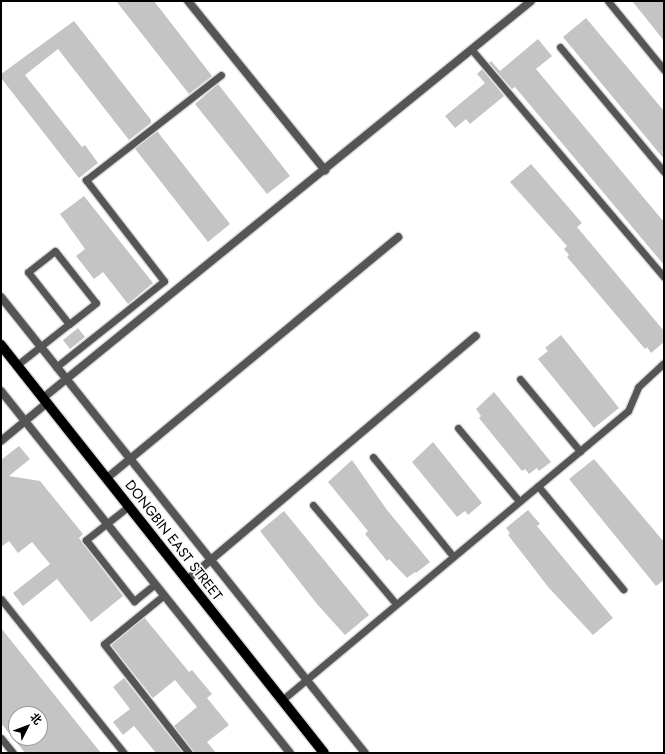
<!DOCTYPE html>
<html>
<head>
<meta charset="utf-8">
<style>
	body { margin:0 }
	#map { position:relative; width:665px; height:754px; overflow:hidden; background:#fff; font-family:Jost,"Noto Sans SC",sans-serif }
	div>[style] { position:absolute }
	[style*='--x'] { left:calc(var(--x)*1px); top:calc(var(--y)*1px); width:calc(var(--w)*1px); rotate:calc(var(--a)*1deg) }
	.building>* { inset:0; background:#c4c4c4 }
	.roads { filter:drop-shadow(1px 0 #dbdbdb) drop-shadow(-1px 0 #dbdbdb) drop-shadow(0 1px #dbdbdb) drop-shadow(0 -1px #dbdbdb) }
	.service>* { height:7px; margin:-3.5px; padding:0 3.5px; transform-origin:3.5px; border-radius:3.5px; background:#555 }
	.minor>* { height:8px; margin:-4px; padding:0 4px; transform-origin:4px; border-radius:4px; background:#555 }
	.primary>* { height:10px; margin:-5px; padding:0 5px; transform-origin:5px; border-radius:5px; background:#000 }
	span { translate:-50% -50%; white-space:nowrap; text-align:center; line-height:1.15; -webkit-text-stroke:3.5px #fff; paint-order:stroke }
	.street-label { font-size:14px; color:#000 }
	.frame { position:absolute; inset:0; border:2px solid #000; pointer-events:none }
	.north { position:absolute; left:8px; top:706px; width:40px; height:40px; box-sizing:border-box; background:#fff; border:1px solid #999; border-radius:50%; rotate:48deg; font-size:11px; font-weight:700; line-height:16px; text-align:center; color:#000 }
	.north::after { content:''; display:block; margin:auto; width:14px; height:18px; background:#000; clip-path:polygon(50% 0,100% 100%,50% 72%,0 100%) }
</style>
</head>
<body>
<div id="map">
	<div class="building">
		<div style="clip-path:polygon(116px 1px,154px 1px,212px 76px,189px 94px)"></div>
		<div style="clip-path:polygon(632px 1px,664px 1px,664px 41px,645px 17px)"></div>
		<div style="clip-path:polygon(586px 18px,664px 111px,664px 159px,563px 37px)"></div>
		<div style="clip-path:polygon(74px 21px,151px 120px,151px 123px,129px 140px,58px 49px,25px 75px,82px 147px,85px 145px,98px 163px,79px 178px,1px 78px,1px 74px)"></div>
		<div style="clip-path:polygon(538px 39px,552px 56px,536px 69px,664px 222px,664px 265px,515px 87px,512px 89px,489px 63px,491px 61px,500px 71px)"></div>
		<div style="clip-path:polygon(482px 69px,504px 96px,470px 124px,466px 119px,455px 128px,445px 116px,485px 83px,477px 74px)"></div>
		<div style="clip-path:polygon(218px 84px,290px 176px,267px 194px,195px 104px)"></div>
		<div style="clip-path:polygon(157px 131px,230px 224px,208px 242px,136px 150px,135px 148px)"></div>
		<div style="clip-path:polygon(531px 164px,582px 223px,577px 227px,664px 331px,664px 342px,651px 353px,647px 347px,645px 349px,567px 257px,569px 255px,564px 249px,567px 246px,510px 182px)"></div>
		<div style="clip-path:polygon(84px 196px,153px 283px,128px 304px,103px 272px,94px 279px,76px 256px,85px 249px,60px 214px)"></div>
		<div style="clip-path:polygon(78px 328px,85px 337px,70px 349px,63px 340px)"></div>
		<div style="clip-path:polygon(561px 335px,619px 408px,594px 428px,538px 359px,548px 351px,545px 348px)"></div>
		<div style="clip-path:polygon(494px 392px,551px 462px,539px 471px,537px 468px,529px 474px,525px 469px,522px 471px,479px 418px,481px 416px,476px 409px)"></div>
		<div style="clip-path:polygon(433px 442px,482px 503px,468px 515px,465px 511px,457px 517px,412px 462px)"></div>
		<div style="clip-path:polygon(19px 446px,30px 459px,9px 476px,40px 481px,83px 534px,79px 538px,123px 596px,91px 622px,57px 579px,23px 606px,13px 593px,50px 564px,32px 542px,18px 553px,9px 541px,1px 547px,1px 460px)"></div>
		<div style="clip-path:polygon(594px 459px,664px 542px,664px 580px,656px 586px,569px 479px)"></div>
		<div style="clip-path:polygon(352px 460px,387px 510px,430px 562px,416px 573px,415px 572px,407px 578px,389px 559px,387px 561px,365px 534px,368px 531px,328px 482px)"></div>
		<div style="clip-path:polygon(528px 510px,540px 524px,537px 526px,613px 618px,593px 635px,549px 588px,508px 535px,510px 533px,506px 528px)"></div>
		<div style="clip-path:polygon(284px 511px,369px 615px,345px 635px,317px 604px,260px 531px)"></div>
		<div style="clip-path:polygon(144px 617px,189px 672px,192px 670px,212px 694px,207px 698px,229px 725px,207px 742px,216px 753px,194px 753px,174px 726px,197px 707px,175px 680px,153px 698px,111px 645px)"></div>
		<div style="clip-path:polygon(evenodd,1px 628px,101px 753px,25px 753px,1px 723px,1px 628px,16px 714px,40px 714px,40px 738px,16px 738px,16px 714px)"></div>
		<div style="clip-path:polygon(124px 678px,145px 705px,183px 753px,156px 753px,134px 726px,123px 735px,113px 722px,130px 709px,113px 687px)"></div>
	</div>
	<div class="roads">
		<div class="service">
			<div style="--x:608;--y:1;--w:89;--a:50.9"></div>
			<div style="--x:560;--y:47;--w:163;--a:50.2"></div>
			<div style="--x:472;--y:50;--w:297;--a:49.8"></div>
			<div style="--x:55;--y:251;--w:66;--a:51.7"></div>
			<div style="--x:96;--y:303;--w:34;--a:142"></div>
			<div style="--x:69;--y:324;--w:66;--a:-128.3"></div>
			<div style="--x:28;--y:272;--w:34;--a:-38"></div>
			<div style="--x:17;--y:365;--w:66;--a:-38.3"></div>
			<div style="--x:56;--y:367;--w:138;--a:-38.5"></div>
			<div style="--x:164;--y:281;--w:128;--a:-127.7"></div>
			<div style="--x:86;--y:180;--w:171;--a:-37.9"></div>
			<div style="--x:520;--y:379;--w:94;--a:50.2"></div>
			<div style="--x:458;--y:428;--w:95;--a:50.1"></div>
			<div style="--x:373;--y:457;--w:127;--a:51.1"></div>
			<div style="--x:538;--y:486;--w:134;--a:50.5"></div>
			<div style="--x:313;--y:505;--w:129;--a:50"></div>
			<div style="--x:129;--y:506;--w:55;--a:141.7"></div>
			<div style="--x:86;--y:540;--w:78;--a:51.8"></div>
			<div style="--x:134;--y:601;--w:27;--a:-39"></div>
			<div style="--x:164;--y:595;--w:77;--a:140.8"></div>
			<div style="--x:104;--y:644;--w:138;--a:52.1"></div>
			<div style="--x:1;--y:599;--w:197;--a:51.4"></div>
			<div style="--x:282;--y:700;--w:451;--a:-39.9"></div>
			<div style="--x:628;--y:411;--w:26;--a:-67"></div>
			<div style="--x:638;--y:387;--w:35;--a:-43"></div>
			<div style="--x:1;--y:738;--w:19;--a:51"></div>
		</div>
		<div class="minor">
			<div style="--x:188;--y:1;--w:218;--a:51"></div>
			<div style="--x:1;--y:297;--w:583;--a:51.4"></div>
			<div style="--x:1;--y:391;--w:463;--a:51.4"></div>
			<div style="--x:43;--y:398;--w:629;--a:-39.13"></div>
			<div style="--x:1;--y:441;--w:60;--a:-39.6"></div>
			<div style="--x:107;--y:478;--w:378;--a:-39.6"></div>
			<div style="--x:187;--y:580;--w:378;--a:-40.2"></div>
		</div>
		<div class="primary">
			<div style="--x:1;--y:345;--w:520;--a:51.63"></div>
		</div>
	</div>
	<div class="street-label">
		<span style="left:174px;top:540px;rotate:52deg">DONGBIN EAST STREET</span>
	</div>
	<div class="frame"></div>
	<div class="north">北</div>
</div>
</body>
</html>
